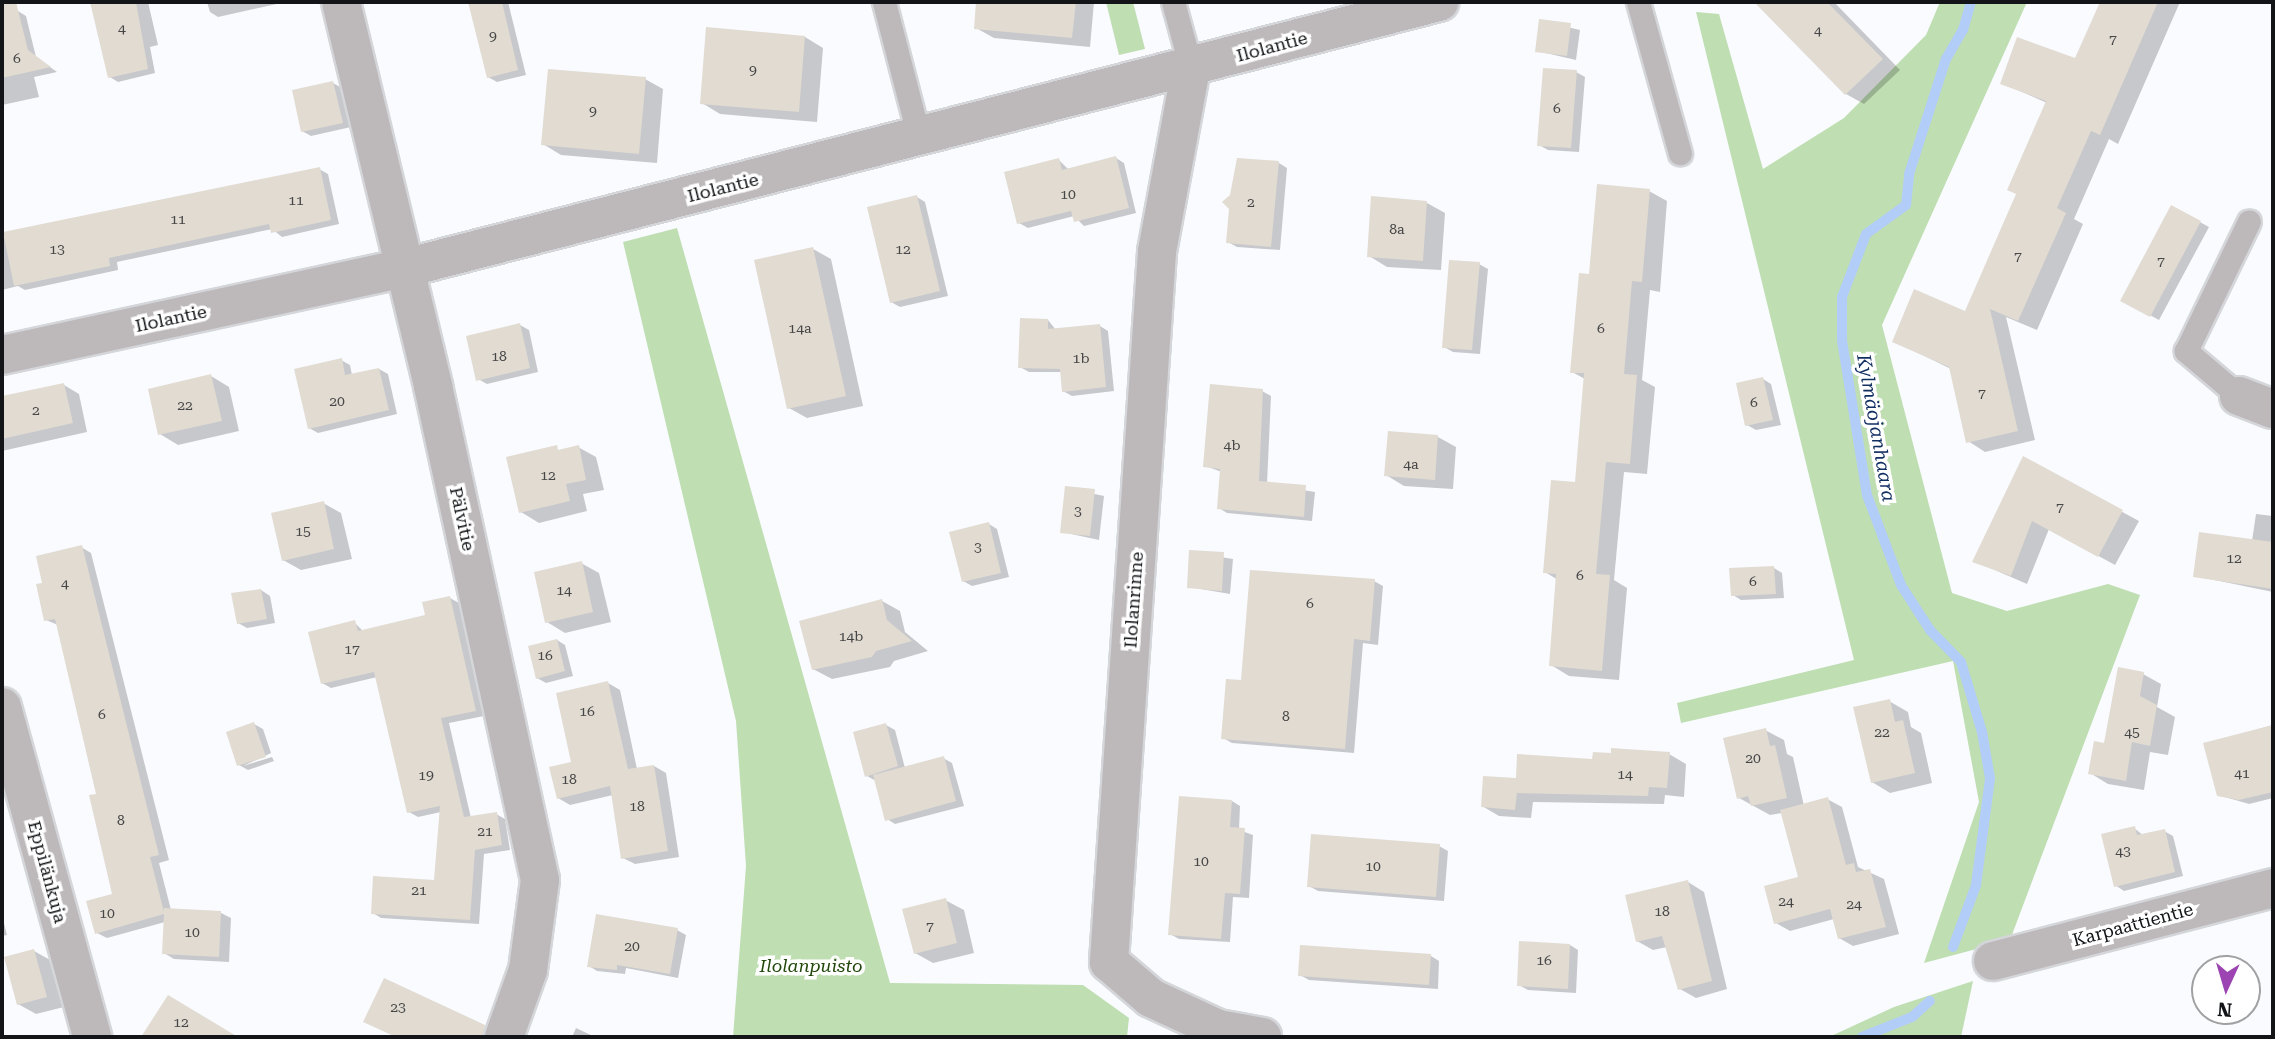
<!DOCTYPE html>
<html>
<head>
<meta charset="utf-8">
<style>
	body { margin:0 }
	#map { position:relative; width:2275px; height:1039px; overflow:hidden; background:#f9fbff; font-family:"Roboto Serif",serif }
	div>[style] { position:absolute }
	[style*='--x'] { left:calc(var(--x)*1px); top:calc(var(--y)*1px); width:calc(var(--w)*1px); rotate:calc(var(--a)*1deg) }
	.green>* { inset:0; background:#bfdeb2 }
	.shadow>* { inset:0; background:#0003 }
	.stream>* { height:10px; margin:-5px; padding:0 5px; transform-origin:5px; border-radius:5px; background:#b3cdf9 }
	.building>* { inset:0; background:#e1dbd2 }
	.roads { filter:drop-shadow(2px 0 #d4d6da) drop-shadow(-2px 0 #d4d6da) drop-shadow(0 2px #d4d6da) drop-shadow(0 -2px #d4d6da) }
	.lane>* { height:23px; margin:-11.5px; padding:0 11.5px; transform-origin:11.5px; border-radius:11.5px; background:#bdb8b9 }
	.street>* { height:38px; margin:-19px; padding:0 19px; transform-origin:19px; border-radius:19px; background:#bdb8b9 }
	span { translate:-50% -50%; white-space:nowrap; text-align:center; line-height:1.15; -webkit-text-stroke:7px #fff; paint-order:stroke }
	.number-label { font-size:14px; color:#464646 }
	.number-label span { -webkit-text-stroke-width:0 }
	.street-label { font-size:18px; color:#121417 }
	.park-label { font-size:18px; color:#22480b; font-style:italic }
	.water-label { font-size:19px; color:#122f62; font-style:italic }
	.frame { position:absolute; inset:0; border:4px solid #121417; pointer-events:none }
	.north { position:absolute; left:2191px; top:955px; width:70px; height:70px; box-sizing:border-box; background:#fff; border:2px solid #a0a1a2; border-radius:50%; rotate:184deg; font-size:19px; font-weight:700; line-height:28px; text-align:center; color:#121417 }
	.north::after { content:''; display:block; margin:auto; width:24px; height:32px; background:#9c45b2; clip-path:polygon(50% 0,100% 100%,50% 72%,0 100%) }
</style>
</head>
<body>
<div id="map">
	<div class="green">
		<div style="clip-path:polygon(1106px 2px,1133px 2px,1145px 49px,1119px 55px)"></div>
		<div style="clip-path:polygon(1940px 2px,2027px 2px,1882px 325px,1952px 593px,2007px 611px,2108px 584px,2140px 595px,2010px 940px,1924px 963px,1979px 802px,1953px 661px,1681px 723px,1677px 703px,1854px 660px,1696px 12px,1719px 14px,1763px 169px,1844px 118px,1926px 35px)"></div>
		<div style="clip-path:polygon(677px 228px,890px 983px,1083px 985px,1129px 1018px,1127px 1037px,733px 1037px,746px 866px,736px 721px,623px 242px)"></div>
		<div style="clip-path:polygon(1973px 981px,1961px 1037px,1829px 1037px,1894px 1007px)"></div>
	</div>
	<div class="shadow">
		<div style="clip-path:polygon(92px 2px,148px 2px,158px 45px,150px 47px,155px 73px,118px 82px,110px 77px)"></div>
		<div style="clip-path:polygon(207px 2px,286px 2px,218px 17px,210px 12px)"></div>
		<div style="clip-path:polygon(470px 2px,508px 2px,526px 75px,497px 82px,488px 77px)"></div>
		<div style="clip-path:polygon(978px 2px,1094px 2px,1090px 47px,994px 38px,976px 28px)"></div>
		<div style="clip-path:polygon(1756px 2px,1834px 2px,1900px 70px,1864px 104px,1846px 94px)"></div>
		<div style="clip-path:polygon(2102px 2px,2180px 2px,2118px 144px,2109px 139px,2074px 219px,2083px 224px,2037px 330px,2006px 317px,2035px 440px,1985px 452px,1968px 441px,1951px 369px,1894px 341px,1966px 313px,2018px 194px,2047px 103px,2002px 83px,2076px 61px)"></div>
		<div style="clip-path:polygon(18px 11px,26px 16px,36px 57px,57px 72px,34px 77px,39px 97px,2px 105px,2px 15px)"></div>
		<div style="clip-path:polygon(1541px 21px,1580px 30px,1576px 60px,1537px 51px)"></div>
		<div style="clip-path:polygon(805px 37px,823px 48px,817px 122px,720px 114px,702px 103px)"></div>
		<div style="clip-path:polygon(1576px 72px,1585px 77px,1579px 152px,1548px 150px,1539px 145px)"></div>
		<div style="clip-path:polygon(645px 79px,663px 89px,657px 163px,561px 155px,543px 144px)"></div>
		<div style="clip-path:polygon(333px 83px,342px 88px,351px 127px,311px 136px,302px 131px)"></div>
		<div style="clip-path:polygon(1116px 158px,1124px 163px,1136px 213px,1084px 226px,1074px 216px,1028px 228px,1019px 223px,1059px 160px,1069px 170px)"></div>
		<div style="clip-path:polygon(1279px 163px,1287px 168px,1280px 250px,1237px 247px,1228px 242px)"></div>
		<div style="clip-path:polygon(319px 169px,328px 174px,339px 224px,282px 237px,272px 229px,117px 262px,118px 270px,25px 290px,18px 286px,2px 290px,2px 239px)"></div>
		<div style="clip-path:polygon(1649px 191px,1667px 201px,1660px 292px,1650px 290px,1642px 380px,1655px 387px,1647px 474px,1624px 472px,1614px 580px,1627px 588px,1619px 680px,1569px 676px,1551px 665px,1558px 580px,1545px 572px,1576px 484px,1585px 379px,1572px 372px,1590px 276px)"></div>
		<div style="clip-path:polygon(917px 197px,925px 202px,948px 296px,900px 307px,891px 302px)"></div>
		<div style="clip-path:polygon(1427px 203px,1445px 213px,1441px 270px,1387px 267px,1369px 256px)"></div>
		<div style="clip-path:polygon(2172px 207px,2209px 227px,2159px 320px,2122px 300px)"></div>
		<div style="clip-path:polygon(813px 249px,831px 259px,863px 406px,807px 418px,789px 408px)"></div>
		<div style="clip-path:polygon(1479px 264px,1488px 269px,1480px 354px,1453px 352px,1444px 347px)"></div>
		<div style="clip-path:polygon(1048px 320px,1056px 330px,1100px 326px,1108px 331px,1114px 391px,1072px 396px,1063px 391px,1062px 372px,1029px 372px,1020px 367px)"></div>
		<div style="clip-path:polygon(520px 325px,529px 330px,538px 372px,487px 384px,478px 379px)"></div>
		<div style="clip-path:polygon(341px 360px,350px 365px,352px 375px,379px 369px,388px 374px,397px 414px,318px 433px,309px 428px)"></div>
		<div style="clip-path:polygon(211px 376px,229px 387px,239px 431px,178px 445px,160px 434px)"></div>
		<div style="clip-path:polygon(1763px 379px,1771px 384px,1781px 425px,1756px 430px,1747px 425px)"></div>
		<div style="clip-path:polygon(64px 385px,79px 394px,87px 432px,2px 451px,2px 398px)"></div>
		<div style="clip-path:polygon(1262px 391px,1271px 396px,1267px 484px,1315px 492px,1312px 521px,1227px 513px,1219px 508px,1222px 472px,1205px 466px)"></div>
		<div style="clip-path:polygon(1438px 437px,1456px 447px,1453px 489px,1404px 486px,1386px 475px)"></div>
		<div style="clip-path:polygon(578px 447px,596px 457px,604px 490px,583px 494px,587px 511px,539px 523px,521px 512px)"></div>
		<div style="clip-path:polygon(2024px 459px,2139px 521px,2115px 565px,2049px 529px,2027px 584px,1974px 561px)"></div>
		<div style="clip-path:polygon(1067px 488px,1104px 496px,1099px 540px,1062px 532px)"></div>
		<div style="clip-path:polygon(323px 503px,341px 513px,352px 559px,301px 570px,283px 560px)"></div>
		<div style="clip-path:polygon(2256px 514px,2273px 516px,2273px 592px,2195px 576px,2252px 541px)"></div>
		<div style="clip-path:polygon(989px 524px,997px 529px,1009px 577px,972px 586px,963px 581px)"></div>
		<div style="clip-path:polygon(81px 547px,91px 553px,169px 860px,159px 863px,171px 910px,221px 913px,231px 918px,229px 962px,174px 959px,164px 953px,165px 922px,107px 938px,97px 933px,114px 895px,98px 795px,58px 625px,46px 620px,44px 584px)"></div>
		<div style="clip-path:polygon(1191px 552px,1233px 559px,1230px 594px,1189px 587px)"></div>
		<div style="clip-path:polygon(581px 563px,599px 573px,611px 622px,565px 633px,547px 622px)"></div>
		<div style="clip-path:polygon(1774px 568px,1782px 573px,1784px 598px,1741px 600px,1733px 595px)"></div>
		<div style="clip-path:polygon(1374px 581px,1383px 586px,1378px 645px,1363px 643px,1354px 753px,1232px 743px,1223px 738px,1243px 682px)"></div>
		<div style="clip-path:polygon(261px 590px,270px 596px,275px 623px,247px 628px,238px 623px)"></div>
		<div style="clip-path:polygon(450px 598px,459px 603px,484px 716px,449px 723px,471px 818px,496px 814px,505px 819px,510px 850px,484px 854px,479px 924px,381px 918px,373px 913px,436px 882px,441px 812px,418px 817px,409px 812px,377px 677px,331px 688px,322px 683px,354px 622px,364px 632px,427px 617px)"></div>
		<div style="clip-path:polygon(882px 601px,900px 611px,905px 632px,928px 651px,894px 661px,890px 667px,832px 679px,813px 669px)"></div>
		<div style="clip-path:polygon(557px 640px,565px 645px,573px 676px,546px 683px,537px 678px)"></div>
		<div style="clip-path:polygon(2143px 674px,2161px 684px,2157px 707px,2175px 717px,2168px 755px,2150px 752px,2144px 790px,2108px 784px,2090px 773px)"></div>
		<div style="clip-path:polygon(608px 683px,620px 690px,637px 769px,654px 766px,666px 773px,679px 857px,635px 864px,623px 858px,613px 795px,570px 805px,558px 798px)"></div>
		<div style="clip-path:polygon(1889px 701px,1908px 712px,1911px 727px,1921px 733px,1932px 783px,1890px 793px,1872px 782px)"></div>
		<div style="clip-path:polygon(254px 724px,263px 729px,271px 753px,243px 766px,272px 757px,274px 761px,248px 770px,239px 765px)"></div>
		<div style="clip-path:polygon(886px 725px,895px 730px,905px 768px,943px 758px,952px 763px,964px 806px,895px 824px,887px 819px,876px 781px,867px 776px)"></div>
		<div style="clip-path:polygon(2273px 725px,2273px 798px,2249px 804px,2218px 795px,2205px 744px)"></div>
		<div style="clip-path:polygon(1765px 730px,1784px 740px,1787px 754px,1793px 757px,1804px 806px,1827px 799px,1842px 807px,1858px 867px,1884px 879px,1899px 934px,1853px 946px,1839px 938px,1834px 919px,1790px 931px,1776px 923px,1800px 879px,1782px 813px,1770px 815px,1739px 798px)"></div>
		<div style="clip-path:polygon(1669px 754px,1686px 764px,1684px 797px,1665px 795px,1664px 804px,1533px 802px,1531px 818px,1499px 816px,1482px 806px,1517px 780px,1594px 761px)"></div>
		<div style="clip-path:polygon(1232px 801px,1240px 806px,1239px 830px,1253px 835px,1249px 898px,1233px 897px,1230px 942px,1179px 939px,1170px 934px)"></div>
		<div style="clip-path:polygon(2134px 828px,2144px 836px,2164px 831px,2173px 836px,2183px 876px,2124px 891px,2115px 885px)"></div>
		<div style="clip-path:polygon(1439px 846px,1448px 851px,1444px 901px,1318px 891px,1309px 886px)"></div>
		<div style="clip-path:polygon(1688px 882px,1704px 892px,1727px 989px,1696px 998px,1680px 989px,1667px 947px,1653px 950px,1637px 941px)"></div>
		<div style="clip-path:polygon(945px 900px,964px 910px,974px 953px,933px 963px,915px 953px)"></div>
		<div style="clip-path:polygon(2px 915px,7px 935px,2px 936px)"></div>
		<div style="clip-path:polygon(677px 930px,686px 935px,678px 978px,626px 968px,625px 974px,597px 971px,589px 966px)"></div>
		<div style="clip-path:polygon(1570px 945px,1578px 950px,1576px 993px,1528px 990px,1519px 985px)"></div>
		<div style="clip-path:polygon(34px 951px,52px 961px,64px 1007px,36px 1014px,18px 1004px)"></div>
		<div style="clip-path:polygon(1431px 956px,1439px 961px,1438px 989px,1309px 980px,1300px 975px)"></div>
		<div style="clip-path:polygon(576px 1028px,595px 1037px,572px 1037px)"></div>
	</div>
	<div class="stream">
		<div style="--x:1953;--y:947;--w:66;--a:-69.6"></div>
		<div style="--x:1976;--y:885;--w:108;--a:-82.5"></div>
		<div style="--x:1990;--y:778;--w:47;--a:-99.9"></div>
		<div style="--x:1982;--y:732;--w:73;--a:-106.7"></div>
		<div style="--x:1961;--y:662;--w:45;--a:-134.1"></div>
		<div style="--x:1930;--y:630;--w:54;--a:-122.8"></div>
		<div style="--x:1901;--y:585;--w:96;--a:-110.7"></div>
		<div style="--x:1867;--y:495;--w:157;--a:-99.2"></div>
		<div style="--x:1842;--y:340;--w:43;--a:-90"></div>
		<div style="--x:1842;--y:297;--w:67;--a:-69.1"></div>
		<div style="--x:1866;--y:234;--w:49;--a:-35.9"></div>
		<div style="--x:1906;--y:205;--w:31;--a:-84"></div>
		<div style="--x:1909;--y:174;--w:121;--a:-72.2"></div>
		<div style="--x:1946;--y:59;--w:34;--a:-60"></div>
		<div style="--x:1963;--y:30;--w:29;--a:-74"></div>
		<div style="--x:1862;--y:1037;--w:54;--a:-21.8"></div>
		<div style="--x:1912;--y:1017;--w:24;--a:-42"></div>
	</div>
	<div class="building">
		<div style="clip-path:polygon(2px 2px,16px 2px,28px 50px,51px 67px,2px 78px)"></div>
		<div style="clip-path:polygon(90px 2px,136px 2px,148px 69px,108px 78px)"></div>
		<div style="clip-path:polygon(468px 2px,502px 2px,518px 70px,487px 78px)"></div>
		<div style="clip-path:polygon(976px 2px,1076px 2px,1072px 38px,974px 29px)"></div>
		<div style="clip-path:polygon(1754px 2px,1827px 2px,1883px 59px,1845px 95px)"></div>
		<div style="clip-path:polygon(2100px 2px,2158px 2px,2100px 135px,2091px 131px,2057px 208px,2066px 213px,2018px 321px,1990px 309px,2018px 431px,1966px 443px,1949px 367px,1892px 342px,1914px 289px,1965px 311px,2016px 194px,2007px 190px,2046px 101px,2000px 84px,2017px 37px,2075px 58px)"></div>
		<div style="clip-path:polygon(1539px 19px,1571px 23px,1567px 56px,1535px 52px)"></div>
		<div style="clip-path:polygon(706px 27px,805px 36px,799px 112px,700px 104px)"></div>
		<div style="clip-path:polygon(1543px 68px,1577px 70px,1571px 148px,1537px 146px)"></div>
		<div style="clip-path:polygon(548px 69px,646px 77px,639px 154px,541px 145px)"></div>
		<div style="clip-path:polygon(333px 81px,343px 123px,301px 132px,292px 90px)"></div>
		<div style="clip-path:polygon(1116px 156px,1129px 208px,1074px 222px,1071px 211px,1017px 224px,1004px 172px,1059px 158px,1062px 170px)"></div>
		<div style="clip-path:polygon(1237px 158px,1279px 161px,1271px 247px,1226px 243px,1229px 209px,1222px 202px,1230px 195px)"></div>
		<div style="clip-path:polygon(320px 167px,331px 220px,271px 233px,269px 224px,109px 258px,110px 266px,14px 286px,3px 232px)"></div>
		<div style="clip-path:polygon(1597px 184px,1650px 189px,1642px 282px,1632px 281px,1624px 374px,1637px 375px,1630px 464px,1606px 462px,1596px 574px,1610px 575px,1602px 671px,1549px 666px,1556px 574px,1543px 573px,1551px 480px,1575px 482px,1584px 373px,1570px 373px,1579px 273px,1589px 274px)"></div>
		<div style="clip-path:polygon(917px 195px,940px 291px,890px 303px,867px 207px)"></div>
		<div style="clip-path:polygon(1371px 196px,1427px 201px,1423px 261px,1367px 257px)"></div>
		<div style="clip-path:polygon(2171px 205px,2201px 221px,2150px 317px,2120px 301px)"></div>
		<div style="clip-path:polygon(813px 247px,846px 396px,787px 409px,754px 260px)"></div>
		<div style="clip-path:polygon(1449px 260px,1480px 262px,1472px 350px,1442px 348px)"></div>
		<div style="clip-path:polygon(1020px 318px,1048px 319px,1048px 329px,1100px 324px,1106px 387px,1062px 392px,1060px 369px,1018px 368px)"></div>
		<div style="clip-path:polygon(520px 323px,530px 368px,476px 381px,466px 336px)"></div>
		<div style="clip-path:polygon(342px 358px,345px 375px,379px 368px,389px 410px,308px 429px,294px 369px)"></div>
		<div style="clip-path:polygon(211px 374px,222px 421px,158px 435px,148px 389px)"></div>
		<div style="clip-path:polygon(1763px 377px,1773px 420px,1745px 426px,1736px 383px)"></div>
		<div style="clip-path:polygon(64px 383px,73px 423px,2px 439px,2px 396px)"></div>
		<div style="clip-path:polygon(1210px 384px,1263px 389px,1259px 481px,1306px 485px,1304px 517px,1217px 509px,1220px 469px,1203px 467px)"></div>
		<div style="clip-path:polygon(1388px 431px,1438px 435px,1435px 480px,1384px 476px)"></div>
		<div style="clip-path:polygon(557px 445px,558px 450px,579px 445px,586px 480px,566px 484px,570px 501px,519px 513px,506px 457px)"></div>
		<div style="clip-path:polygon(2023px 456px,2123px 510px,2098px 557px,2032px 521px,2011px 576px,1972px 562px)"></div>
		<div style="clip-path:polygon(1065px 486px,1095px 489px,1090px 536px,1060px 533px)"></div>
		<div style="clip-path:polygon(324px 501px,334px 549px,282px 561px,271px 513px)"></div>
		<div style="clip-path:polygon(989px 522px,1001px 573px,962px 582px,949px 532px)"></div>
		<div style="clip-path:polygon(2199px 532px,2273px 542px,2273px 589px,2193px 577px)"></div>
		<div style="clip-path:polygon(82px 545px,159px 855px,150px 857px,164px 912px,164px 908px,221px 911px,219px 957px,162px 954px,164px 914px,95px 934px,86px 901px,112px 894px,89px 795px,96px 794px,55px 619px,44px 621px,36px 584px,42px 583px,36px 556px)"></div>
		<div style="clip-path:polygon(1189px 550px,1224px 552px,1222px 591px,1187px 588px)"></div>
		<div style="clip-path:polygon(582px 561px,593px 612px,545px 623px,534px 572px)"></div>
		<div style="clip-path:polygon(1774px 566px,1776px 594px,1731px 596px,1729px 568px)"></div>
		<div style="clip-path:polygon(1250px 570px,1375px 579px,1370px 641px,1354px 639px,1345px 749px,1221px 739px,1226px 679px,1241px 680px)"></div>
		<div style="clip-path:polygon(261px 589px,267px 619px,237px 624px,231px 593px)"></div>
		<div style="clip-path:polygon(450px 596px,476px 711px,441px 718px,464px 817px,497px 812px,502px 845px,475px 850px,470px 920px,371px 914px,373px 876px,434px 880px,440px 806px,407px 813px,374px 672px,321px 684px,308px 632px,355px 620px,358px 631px,425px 615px,422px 602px)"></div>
		<div style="clip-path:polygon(882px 599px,887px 620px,912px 641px,876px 651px,872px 657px,812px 670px,799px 621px)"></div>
		<div style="clip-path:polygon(557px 639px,565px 671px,536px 679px,528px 646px)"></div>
		<div style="clip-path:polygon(2118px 667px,2144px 672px,2140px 696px,2157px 705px,2150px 746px,2132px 742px,2126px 781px,2088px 774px,2094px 741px,2104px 743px)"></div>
		<div style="clip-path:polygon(608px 681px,628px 769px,654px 765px,668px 851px,621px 859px,610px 786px,557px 799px,549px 767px,571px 762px,556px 693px)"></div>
		<div style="clip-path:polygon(1890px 699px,1895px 722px,1903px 720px,1915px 773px,1871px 783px,1853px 707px)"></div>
		<div style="clip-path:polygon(254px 722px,266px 757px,237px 766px,226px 732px)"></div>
		<div style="clip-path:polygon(886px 723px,898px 766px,865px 777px,853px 732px)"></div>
		<div style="clip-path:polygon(2273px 725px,2273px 792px,2239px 800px,2217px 796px,2203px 743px)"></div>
		<div style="clip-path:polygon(1766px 728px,1770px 746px,1775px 745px,1787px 798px,1751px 806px,1748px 796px,1737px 799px,1723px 738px)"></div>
		<div style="clip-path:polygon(1611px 748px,1670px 752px,1667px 788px,1649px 787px,1648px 796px,1517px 793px,1515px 810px,1481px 807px,1483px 776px,1516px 778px,1517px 754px,1592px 759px,1593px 752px,1611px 753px)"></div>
		<div style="clip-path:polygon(944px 756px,956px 801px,885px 821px,873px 775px)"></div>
		<div style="clip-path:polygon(1179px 796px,1232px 800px,1230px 827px,1245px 828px,1240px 894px,1225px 893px,1221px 939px,1168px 935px)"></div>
		<div style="clip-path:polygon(1828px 797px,1846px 865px,1854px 863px,1856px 872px,1870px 869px,1886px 927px,1838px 939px,1830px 909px,1774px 924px,1764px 886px,1798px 877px,1780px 810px)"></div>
		<div style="clip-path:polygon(2135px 826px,2137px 835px,2165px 829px,2175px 872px,2114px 887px,2101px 834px)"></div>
		<div style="clip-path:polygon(1311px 834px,1440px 844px,1436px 897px,1307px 887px)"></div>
		<div style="clip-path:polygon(1688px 880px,1712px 981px,1678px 990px,1662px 936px,1636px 942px,1625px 895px)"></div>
		<div style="clip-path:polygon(946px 898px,957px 943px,914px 954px,902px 909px)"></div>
		<div style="clip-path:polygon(596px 914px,678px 928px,670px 974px,617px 965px,617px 970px,587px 967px)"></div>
		<div style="clip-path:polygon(1519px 941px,1570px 944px,1568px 989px,1517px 986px)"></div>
		<div style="clip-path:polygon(1300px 945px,1431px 954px,1429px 985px,1298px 976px)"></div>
		<div style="clip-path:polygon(34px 949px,47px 997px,17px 1005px,4px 957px)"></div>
		<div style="clip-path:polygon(384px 978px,485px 1025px,483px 1037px,396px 1037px,363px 1022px)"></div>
		<div style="clip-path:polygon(168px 995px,238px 1037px,141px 1037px)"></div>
	</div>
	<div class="roads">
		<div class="lane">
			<div style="--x:884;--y:2;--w:139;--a:75.5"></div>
			<div style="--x:1173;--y:2;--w:68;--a:74.7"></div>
			<div style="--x:1638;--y:2;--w:157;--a:74.5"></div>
			<div style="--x:2239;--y:396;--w:70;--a:-139.7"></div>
			<div style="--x:2186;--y:351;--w:144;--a:-64.1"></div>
		</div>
		<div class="street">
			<div style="--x:341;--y:2;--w:395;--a:76.5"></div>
			<div style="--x:433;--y:386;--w:505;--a:77.78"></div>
			<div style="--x:540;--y:880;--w:91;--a:97.6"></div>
			<div style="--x:528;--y:970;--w:71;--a:109.7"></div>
			<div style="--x:1191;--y:68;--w:187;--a:100.5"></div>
			<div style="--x:1157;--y:252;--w:712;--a:93.87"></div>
			<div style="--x:1109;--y:962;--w:55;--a:40.6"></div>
			<div style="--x:1151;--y:998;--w:74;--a:24.8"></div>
			<div style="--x:1218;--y:1029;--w:45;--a:10.3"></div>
			<div style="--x:2;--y:355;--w:412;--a:-12.2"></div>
			<div style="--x:405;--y:268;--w:1068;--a:-14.43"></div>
			<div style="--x:2239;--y:396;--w:36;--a:21"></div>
			<div style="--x:2;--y:707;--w:342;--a:74.7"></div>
			<div style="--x:1993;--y:961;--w:289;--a:-14.6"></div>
		</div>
	</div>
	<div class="number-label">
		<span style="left:122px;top:28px">4</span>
		<span style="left:1818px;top:30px">4</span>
		<span style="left:493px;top:36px">9</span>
		<span style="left:2113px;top:39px">7</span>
		<span style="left:17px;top:58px">6</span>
		<span style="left:753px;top:70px">9</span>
		<span style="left:1557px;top:108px">6</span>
		<span style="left:593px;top:111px">9</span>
		<span style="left:1068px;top:194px">10</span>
		<span style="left:296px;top:200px">11</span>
		<span style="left:1251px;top:202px">2</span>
		<span style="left:178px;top:219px">11</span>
		<span style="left:1397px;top:229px">8a</span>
		<span style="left:57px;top:249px">13</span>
		<span style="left:903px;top:249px">12</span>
		<span style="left:2018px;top:256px">7</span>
		<span style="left:2161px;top:261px">7</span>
		<span style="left:800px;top:328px">14a</span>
		<span style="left:1601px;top:328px">6</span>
		<span style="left:499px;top:356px">18</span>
		<span style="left:1081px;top:358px">1b</span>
		<span style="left:1982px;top:393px">7</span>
		<span style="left:337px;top:401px">20</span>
		<span style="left:1754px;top:402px">6</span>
		<span style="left:185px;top:405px">22</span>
		<span style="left:36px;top:410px">2</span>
		<span style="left:1232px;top:445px">4b</span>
		<span style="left:1411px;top:464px">4a</span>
		<span style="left:548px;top:475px">12</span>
		<span style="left:2060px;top:507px">7</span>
		<span style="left:1078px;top:511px">3</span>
		<span style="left:303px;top:531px">15</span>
		<span style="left:978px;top:547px">3</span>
		<span style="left:2234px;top:558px">12</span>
		<span style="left:1580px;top:575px">6</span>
		<span style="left:1753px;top:581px">6</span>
		<span style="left:65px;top:583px">4</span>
		<span style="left:564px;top:590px">14</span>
		<span style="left:1310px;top:603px">6</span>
		<span style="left:851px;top:636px">14b</span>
		<span style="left:352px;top:649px">17</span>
		<span style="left:545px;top:655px">16</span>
		<span style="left:587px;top:711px">16</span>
		<span style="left:102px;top:714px">6</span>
		<span style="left:1286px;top:716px">8</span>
		<span style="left:1882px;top:732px">22</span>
		<span style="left:2132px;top:732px">45</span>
		<span style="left:1753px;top:758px">20</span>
		<span style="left:2242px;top:773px">41</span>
		<span style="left:1625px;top:774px">14</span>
		<span style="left:426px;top:775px">19</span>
		<span style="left:569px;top:779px">18</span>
		<span style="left:637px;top:806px">18</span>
		<span style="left:121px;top:820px">8</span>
		<span style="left:485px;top:831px">21</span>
		<span style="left:2123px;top:851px">43</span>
		<span style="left:1201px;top:861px">10</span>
		<span style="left:1373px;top:866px">10</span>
		<span style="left:419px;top:890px">21</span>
		<span style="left:1786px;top:901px">24</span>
		<span style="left:1854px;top:904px">24</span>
		<span style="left:1662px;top:911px">18</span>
		<span style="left:107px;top:913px">10</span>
		<span style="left:930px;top:926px">7</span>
		<span style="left:192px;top:932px">10</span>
		<span style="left:632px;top:946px">20</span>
		<span style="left:1544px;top:960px">16</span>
		<span style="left:398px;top:1007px">23</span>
		<span style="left:181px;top:1022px">12</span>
	</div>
	<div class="street-label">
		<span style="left:1272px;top:47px;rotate:-15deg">Ilolantie</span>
		<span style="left:723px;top:188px;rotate:-14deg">Ilolantie</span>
		<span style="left:171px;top:319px;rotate:-12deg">Ilolantie</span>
		<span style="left:462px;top:519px;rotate:78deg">Pälvitie</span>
		<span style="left:1134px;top:600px;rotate:-86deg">Ilolanrinne</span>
		<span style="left:47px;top:872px;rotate:75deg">Eppilänkuja</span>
		<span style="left:2133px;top:925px;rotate:-15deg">Karpaattientie</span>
	</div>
	<div class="park-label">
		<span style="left:811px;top:966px">Ilolanpuisto</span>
	</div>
	<div class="water-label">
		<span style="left:1876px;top:428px;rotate:80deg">Kylmäojanhaara</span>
	</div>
	<div class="frame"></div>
	<div class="north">N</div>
</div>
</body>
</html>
